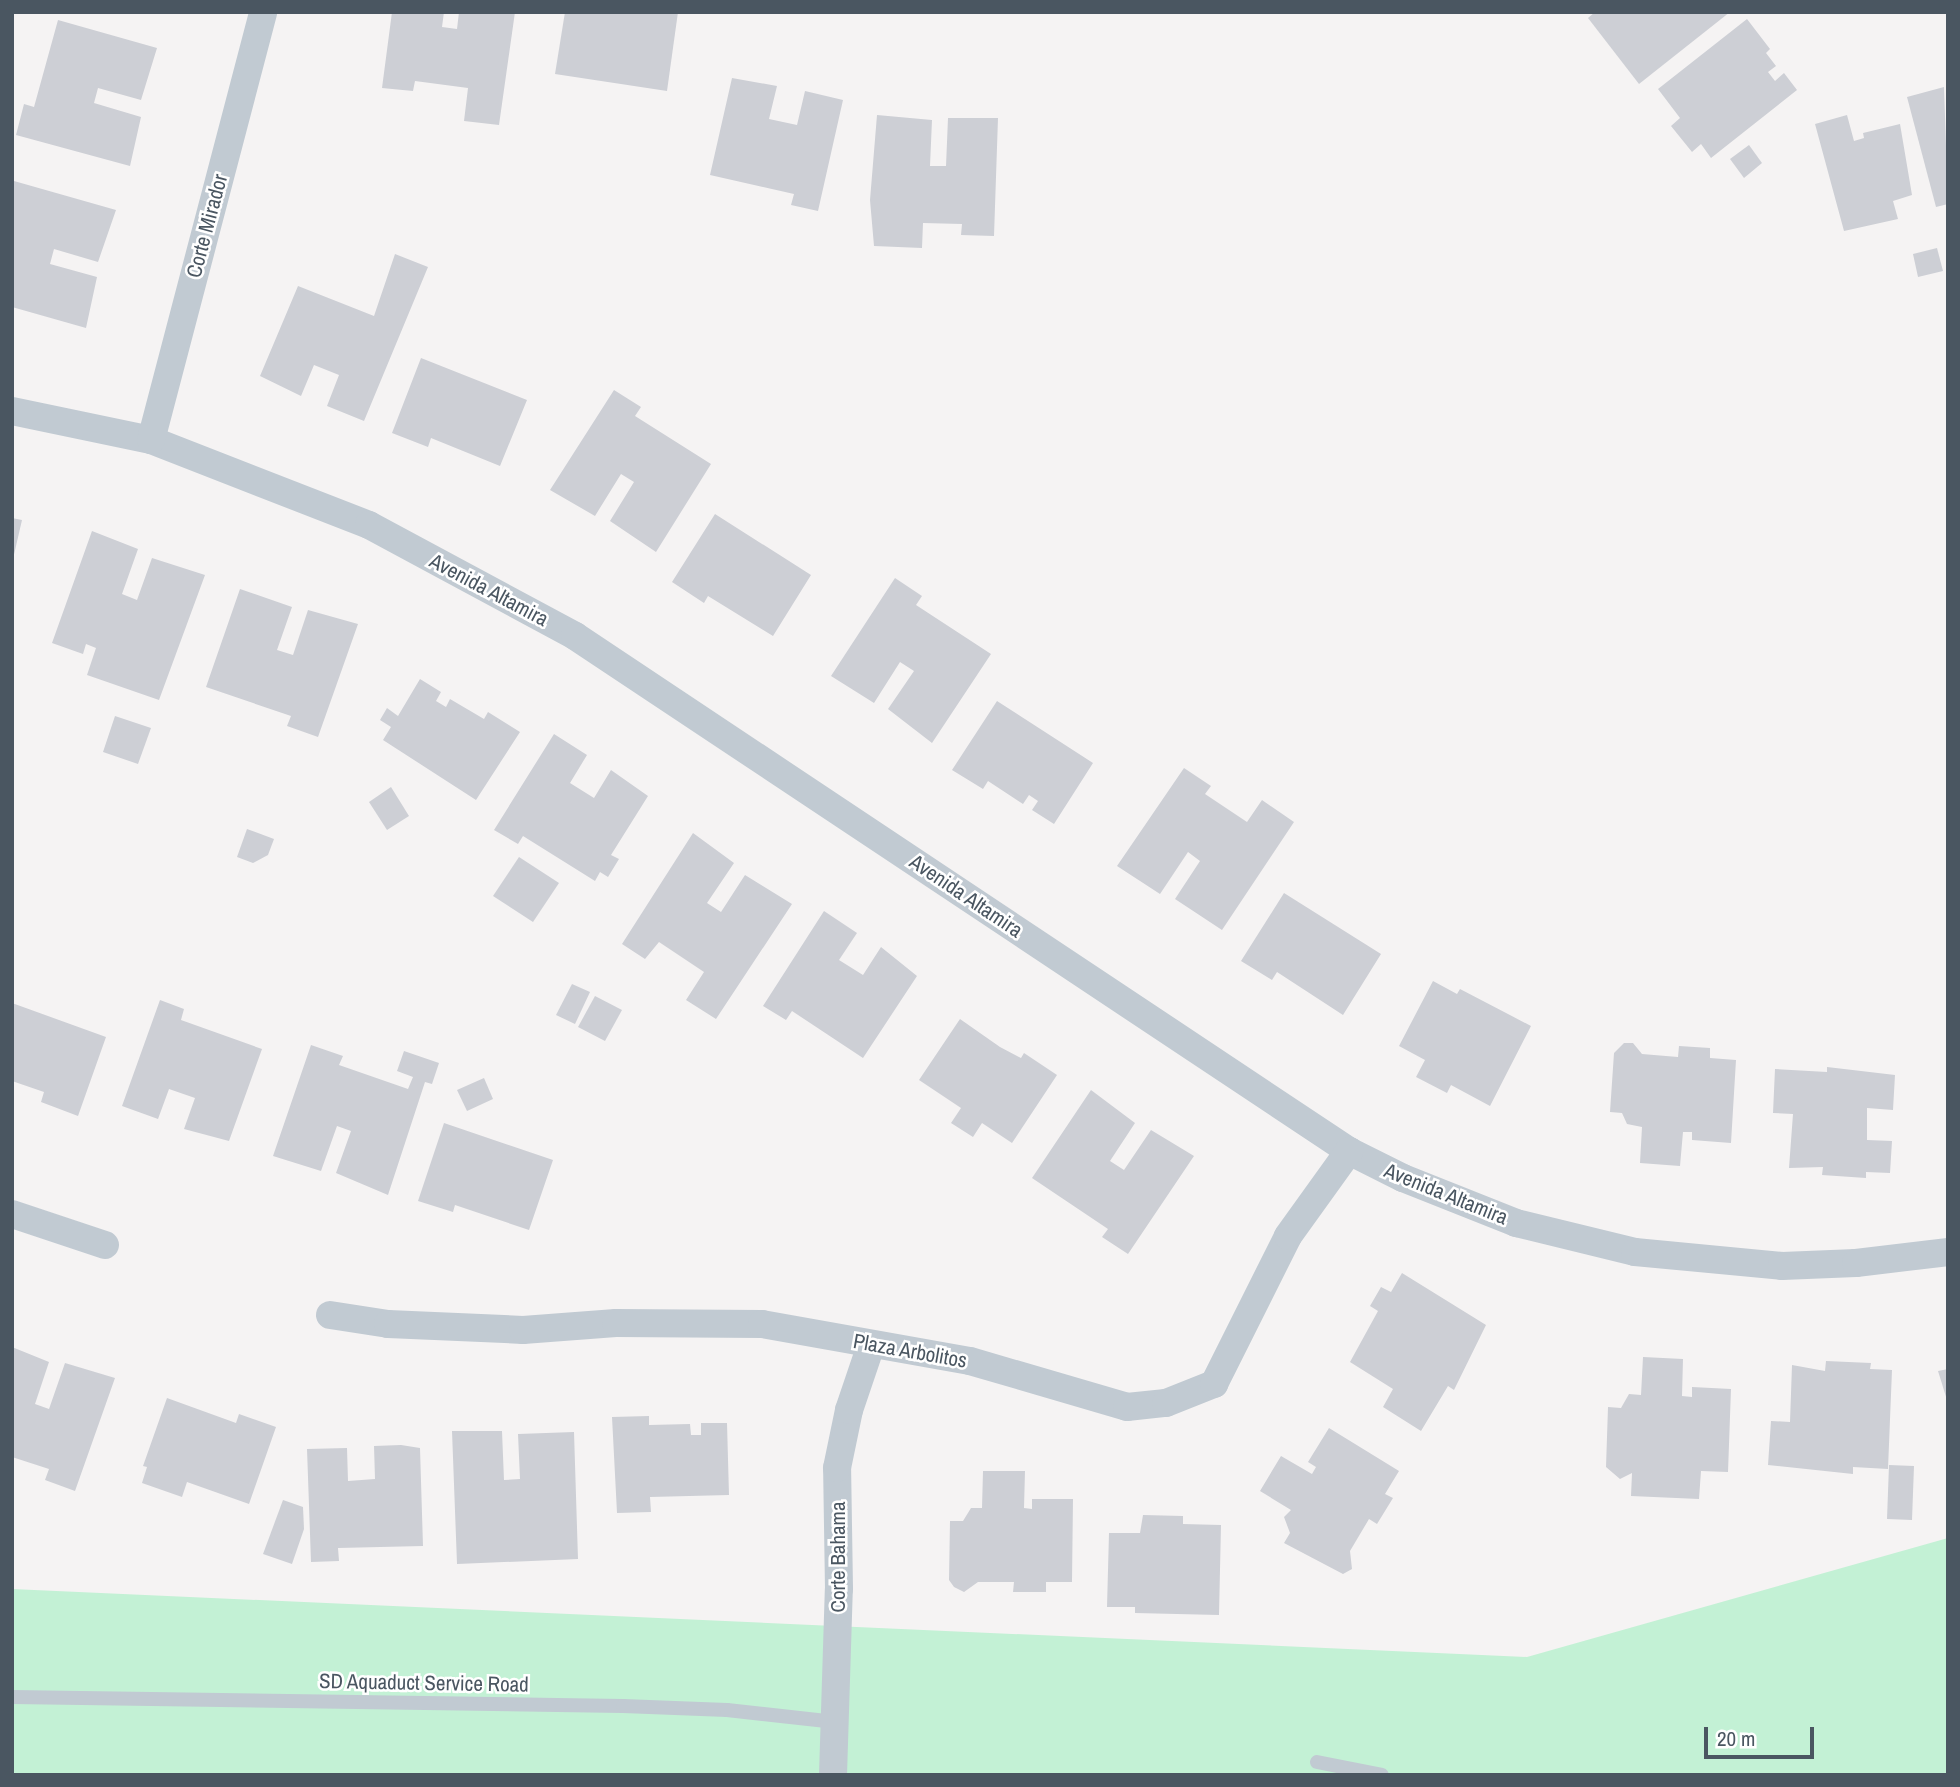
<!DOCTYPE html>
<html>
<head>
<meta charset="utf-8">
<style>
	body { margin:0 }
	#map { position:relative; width:1960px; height:1787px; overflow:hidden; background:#f5f3f3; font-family:"Archivo Narrow",sans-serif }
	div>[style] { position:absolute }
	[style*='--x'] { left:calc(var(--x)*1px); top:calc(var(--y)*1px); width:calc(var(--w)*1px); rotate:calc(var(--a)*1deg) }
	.green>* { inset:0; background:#c3f1d5 }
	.building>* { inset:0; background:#cdcfd5 }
	.lane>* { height:14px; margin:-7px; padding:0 7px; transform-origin:7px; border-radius:7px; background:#c1cad2 }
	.street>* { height:28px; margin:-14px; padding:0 14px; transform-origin:14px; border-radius:14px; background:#c1cad2 }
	span { translate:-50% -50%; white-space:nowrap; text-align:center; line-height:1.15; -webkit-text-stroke:5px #fff; paint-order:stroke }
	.street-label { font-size:21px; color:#4a5661 }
	.frame { position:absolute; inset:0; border:14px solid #4a5661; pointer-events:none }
	.scale { position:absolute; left:1704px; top:1727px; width:110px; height:32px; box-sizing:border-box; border:4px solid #4a5661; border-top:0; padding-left:9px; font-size:21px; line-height:24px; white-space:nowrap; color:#4a5661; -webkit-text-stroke:5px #fff; paint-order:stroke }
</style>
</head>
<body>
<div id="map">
	<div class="green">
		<div style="clip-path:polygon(1948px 1538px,1948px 1775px,12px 1775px,12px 1589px,1527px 1657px)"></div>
	</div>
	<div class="building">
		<div style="clip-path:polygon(392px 12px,444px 12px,442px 27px,457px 29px,459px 12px,515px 12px,499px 125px,464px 121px,468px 88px,415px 81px,413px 91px,382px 88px)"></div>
		<div style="clip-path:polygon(565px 12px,678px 12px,667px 91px,555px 74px)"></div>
		<div style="clip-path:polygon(1595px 12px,1730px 12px,1639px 84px,1588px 18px)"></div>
		<div style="clip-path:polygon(1747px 19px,1770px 49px,1766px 53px,1776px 66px,1768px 72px,1775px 81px,1784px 73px,1797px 90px,1711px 158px,1701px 144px,1692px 152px,1671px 126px,1680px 118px,1658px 89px)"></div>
		<div style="clip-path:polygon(58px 20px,157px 48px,141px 100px,98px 88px,94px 103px,141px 117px,130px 166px,16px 135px,24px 104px,34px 107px)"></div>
		<div style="clip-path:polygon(732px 78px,777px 86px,769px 119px,797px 125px,805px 91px,843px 100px,818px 211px,791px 205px,794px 194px,710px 175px)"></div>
		<div style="clip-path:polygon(1944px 87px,1948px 204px,1936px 207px,1907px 97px)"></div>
		<div style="clip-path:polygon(877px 115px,932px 120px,930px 166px,946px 166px,948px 118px,998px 118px,994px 236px,961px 235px,962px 224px,923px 223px,922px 248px,874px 246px,870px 200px)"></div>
		<div style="clip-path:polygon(1847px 115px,1854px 141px,1864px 138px,1863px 133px,1900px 124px,1912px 195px,1893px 201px,1898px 219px,1844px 231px,1815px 124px)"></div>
		<div style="clip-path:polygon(1749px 145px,1762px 163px,1744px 178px,1730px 159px)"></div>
		<div style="clip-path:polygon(14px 181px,116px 210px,98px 262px,54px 249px,50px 264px,97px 277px,86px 328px,12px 307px)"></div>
		<div style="clip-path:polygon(1937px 248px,1943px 271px,1918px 277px,1913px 254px)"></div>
		<div style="clip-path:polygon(395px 254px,428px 267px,364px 421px,327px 406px,339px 375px,314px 365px,301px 396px,260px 376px,298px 286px,374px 316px)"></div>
		<div style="clip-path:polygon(421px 358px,527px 400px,500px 466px,431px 438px,428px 447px,392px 433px)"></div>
		<div style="clip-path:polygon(614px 390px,641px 407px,635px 416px,711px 464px,656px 552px,610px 521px,634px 482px,621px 474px,595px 516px,550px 490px)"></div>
		<div style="clip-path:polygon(715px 514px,811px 575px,773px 636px,708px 596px,704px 603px,672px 582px)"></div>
		<div style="clip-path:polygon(12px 518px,22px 520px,13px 559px,12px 559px)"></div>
		<div style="clip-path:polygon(92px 531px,138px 549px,122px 594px,137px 600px,152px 558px,205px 575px,159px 700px,87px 675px,96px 648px,86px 644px,83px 654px,52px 643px)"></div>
		<div style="clip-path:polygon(895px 578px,922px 596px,916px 605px,991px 654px,932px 743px,888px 709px,914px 671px,900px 662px,874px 703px,831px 676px)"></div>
		<div style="clip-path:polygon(240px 589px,292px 607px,277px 650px,293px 655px,308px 610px,358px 624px,318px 737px,287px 726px,291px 716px,206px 687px)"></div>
		<div style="clip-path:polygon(420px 679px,441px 692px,436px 701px,446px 707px,450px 699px,484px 719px,488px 712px,520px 732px,476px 800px,383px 740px,391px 727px,380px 720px,387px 708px,398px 716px)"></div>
		<div style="clip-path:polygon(997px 701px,1093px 763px,1054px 824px,1032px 810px,1038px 801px,1029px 795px,1023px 804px,988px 781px,983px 789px,952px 770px)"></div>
		<div style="clip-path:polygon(115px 716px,151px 728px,138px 764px,103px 752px)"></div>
		<div style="clip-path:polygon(554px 734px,587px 755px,570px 783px,594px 798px,611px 770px,648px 796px,611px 855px,619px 859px,608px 877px,600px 872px,595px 881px,523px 836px,518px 844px,494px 830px)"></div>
		<div style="clip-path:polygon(1184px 768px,1211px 786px,1205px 794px,1247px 822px,1262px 800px,1294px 822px,1222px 930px,1175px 899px,1200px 861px,1188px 852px,1160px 894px,1117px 866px)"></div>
		<div style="clip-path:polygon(391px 787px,409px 816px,387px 830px,369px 802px)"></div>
		<div style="clip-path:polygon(247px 829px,274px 839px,268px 855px,253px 863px,237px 857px)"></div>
		<div style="clip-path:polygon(693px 833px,734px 863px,707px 903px,721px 912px,745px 875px,792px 904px,716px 1019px,686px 1000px,704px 972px,659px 942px,645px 959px,622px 944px)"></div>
		<div style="clip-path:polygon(519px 857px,559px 883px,533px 922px,493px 896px)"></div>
		<div style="clip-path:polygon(1284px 893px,1381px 954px,1343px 1015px,1277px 972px,1272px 980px,1241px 961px)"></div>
		<div style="clip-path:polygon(824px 911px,857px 933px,839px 960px,863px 975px,881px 947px,917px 976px,863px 1058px,792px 1011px,786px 1020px,763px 1006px)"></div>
		<div style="clip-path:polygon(1433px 981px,1457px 994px,1460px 989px,1531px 1026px,1490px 1106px,1451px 1085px,1447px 1093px,1416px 1077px,1425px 1060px,1399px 1046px)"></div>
		<div style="clip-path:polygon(572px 984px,590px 992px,575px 1024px,556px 1015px)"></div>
		<div style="clip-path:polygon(595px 996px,622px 1010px,605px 1041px,578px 1027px)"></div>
		<div style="clip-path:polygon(160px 1000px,184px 1009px,181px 1020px,262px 1049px,229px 1141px,184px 1129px,195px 1098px,169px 1089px,158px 1119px,122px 1106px)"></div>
		<div style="clip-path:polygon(12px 1003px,106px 1037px,78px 1116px,41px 1102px,44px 1092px,12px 1081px)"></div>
		<div style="clip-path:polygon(960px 1019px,1000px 1047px,1021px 1058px,1024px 1053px,1057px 1075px,1012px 1143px,982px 1123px,973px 1137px,951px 1123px,961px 1108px,919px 1080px)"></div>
		<div style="clip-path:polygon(1624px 1043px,1633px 1043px,1642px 1054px,1678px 1057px,1679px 1046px,1710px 1048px,1710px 1058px,1736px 1060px,1731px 1143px,1692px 1140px,1692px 1132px,1683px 1132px,1680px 1166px,1640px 1163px,1642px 1127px,1627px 1124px,1622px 1113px,1610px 1112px,1614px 1053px)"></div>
		<div style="clip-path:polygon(311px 1045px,343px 1056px,339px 1065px,408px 1089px,413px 1077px,397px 1071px,404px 1051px,439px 1063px,432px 1084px,425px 1082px,388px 1195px,336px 1173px,351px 1131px,337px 1126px,321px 1171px,273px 1156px)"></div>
		<div style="clip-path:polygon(1827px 1067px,1895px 1075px,1893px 1110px,1867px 1108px,1867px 1140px,1892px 1141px,1890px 1173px,1866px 1172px,1866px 1178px,1822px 1175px,1823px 1167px,1789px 1168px,1793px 1114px,1773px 1113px,1775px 1069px,1827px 1072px)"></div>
		<div style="clip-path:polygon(484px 1078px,493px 1099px,467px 1111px,457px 1090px)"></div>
		<div style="clip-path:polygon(1091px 1090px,1135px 1123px,1110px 1161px,1124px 1170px,1151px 1130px,1194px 1156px,1128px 1254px,1102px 1237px,1108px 1229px,1032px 1178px)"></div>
		<div style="clip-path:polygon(444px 1123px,553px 1160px,529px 1230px,455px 1205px,453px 1212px,418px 1201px)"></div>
		<div style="clip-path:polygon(1402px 1273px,1486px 1325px,1454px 1390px,1448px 1386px,1421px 1431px,1383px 1407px,1393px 1389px,1350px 1362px,1378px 1311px,1370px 1306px,1381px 1287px,1391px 1292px)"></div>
		<div style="clip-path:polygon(12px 1347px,49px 1362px,35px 1404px,49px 1409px,65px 1363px,115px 1378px,75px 1491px,45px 1480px,49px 1469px,12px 1457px)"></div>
		<div style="clip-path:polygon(1643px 1357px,1683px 1359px,1682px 1396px,1692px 1397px,1692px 1387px,1731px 1389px,1728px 1472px,1701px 1471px,1699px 1499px,1631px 1496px,1632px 1473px,1620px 1479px,1606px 1467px,1608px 1407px,1621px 1408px,1629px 1394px,1641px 1395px)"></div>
		<div style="clip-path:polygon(1826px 1361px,1871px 1363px,1870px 1369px,1892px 1370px,1888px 1469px,1853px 1467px,1853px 1474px,1768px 1465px,1771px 1421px,1790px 1422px,1792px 1365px,1825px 1371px)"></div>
		<div style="clip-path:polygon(1948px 1369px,1948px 1400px,1947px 1400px,1938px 1371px)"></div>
		<div style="clip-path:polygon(167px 1398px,236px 1423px,239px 1414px,276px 1427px,249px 1504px,187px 1482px,182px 1497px,142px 1483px,147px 1467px,143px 1466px)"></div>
		<div style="clip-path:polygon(649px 1416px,649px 1425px,690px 1424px,691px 1435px,701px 1435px,701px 1423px,727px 1423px,729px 1495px,650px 1497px,651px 1512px,617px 1513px,612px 1417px)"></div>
		<div style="clip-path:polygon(1329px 1428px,1399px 1471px,1385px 1494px,1393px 1498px,1377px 1524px,1369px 1519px,1350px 1551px,1352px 1569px,1343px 1574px,1284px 1543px,1290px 1533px,1284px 1517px,1291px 1510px,1260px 1491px,1281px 1456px,1312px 1474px,1316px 1467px,1308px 1462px)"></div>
		<div style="clip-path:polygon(452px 1431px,502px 1431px,504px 1480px,520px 1479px,518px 1434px,574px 1432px,578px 1559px,457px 1564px)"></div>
		<div style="clip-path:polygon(401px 1445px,420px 1448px,423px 1546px,338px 1548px,339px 1561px,311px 1562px,307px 1449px,347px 1448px,348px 1481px,375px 1479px,374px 1446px)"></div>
		<div style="clip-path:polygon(1889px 1465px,1914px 1466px,1912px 1520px,1887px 1519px)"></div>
		<div style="clip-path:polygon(983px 1471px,1025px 1471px,1024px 1508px,1032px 1509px,1032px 1499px,1073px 1499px,1072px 1582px,1046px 1582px,1046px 1592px,1013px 1592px,1014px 1582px,978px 1582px,964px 1592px,954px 1587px,949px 1580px,950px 1521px,963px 1521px,971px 1508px,982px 1508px)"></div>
		<div style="clip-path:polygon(283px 1500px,303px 1507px,304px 1529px,292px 1564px,263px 1554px)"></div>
		<div style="clip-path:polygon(1143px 1515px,1183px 1516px,1183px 1524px,1221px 1525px,1219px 1615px,1135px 1613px,1135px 1607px,1107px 1607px,1109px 1533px,1140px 1533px)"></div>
	</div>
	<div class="lane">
		<div style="--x:12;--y:1697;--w:611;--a:0.84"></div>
		<div style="--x:623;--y:1706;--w:104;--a:2.2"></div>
		<div style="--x:727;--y:1710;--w:109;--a:6.3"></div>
		<div style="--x:1317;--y:1762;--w:66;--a:11.3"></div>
	</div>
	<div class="street">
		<div style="--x:12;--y:411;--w:142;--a:11.8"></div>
		<div style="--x:151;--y:440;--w:234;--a:21.3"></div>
		<div style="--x:369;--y:525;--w:234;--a:28.3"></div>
		<div style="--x:575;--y:636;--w:930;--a:33.64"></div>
		<div style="--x:1349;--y:1151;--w:60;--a:26.6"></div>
		<div style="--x:1403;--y:1178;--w:122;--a:21.7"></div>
		<div style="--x:1516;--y:1223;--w:122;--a:13.7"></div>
		<div style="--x:1635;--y:1252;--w:148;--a:5.4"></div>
		<div style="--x:1782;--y:1266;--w:74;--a:-2.3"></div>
		<div style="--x:1856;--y:1263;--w:93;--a:-6.8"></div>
		<div style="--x:151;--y:440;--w:442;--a:-75.3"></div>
		<div style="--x:12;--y:1214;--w:98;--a:18.4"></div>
		<div style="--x:330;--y:1315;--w:59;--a:8.8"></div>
		<div style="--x:388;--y:1324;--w:135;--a:2.5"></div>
		<div style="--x:523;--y:1330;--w:93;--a:-4.3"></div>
		<div style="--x:616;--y:1323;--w:146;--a:0.4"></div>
		<div style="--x:762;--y:1324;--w:211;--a:10.1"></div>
		<div style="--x:970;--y:1361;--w:164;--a:16.3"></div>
		<div style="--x:1127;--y:1407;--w:39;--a:-6"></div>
		<div style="--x:1166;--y:1403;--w:52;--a:-21.6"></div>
		<div style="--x:1214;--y:1384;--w:165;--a:-63.4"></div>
		<div style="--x:1288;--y:1236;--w:105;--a:-54.3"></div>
		<div style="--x:833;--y:1775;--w:186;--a:-88.2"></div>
		<div style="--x:839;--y:1589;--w:121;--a:-90.9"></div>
		<div style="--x:837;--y:1468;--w:59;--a:-78.3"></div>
		<div style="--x:849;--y:1410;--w:69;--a:-71.3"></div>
	</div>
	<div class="street-label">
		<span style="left:207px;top:226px;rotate:-75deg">Corte Mirador</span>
		<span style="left:489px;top:590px;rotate:28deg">Avenida Altamira</span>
		<span style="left:966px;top:896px;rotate:34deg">Avenida Altamira</span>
		<span style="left:1446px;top:1194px;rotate:22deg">Avenida Altamira</span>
		<span style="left:910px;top:1351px;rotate:10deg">Plaza Arbolitos</span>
		<span style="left:838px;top:1557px;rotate:-90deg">Corte Bahama</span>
		<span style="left:424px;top:1683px;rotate:1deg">SD Aquaduct Service Road</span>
	</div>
	<div class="frame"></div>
	<div class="scale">20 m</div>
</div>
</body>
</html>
